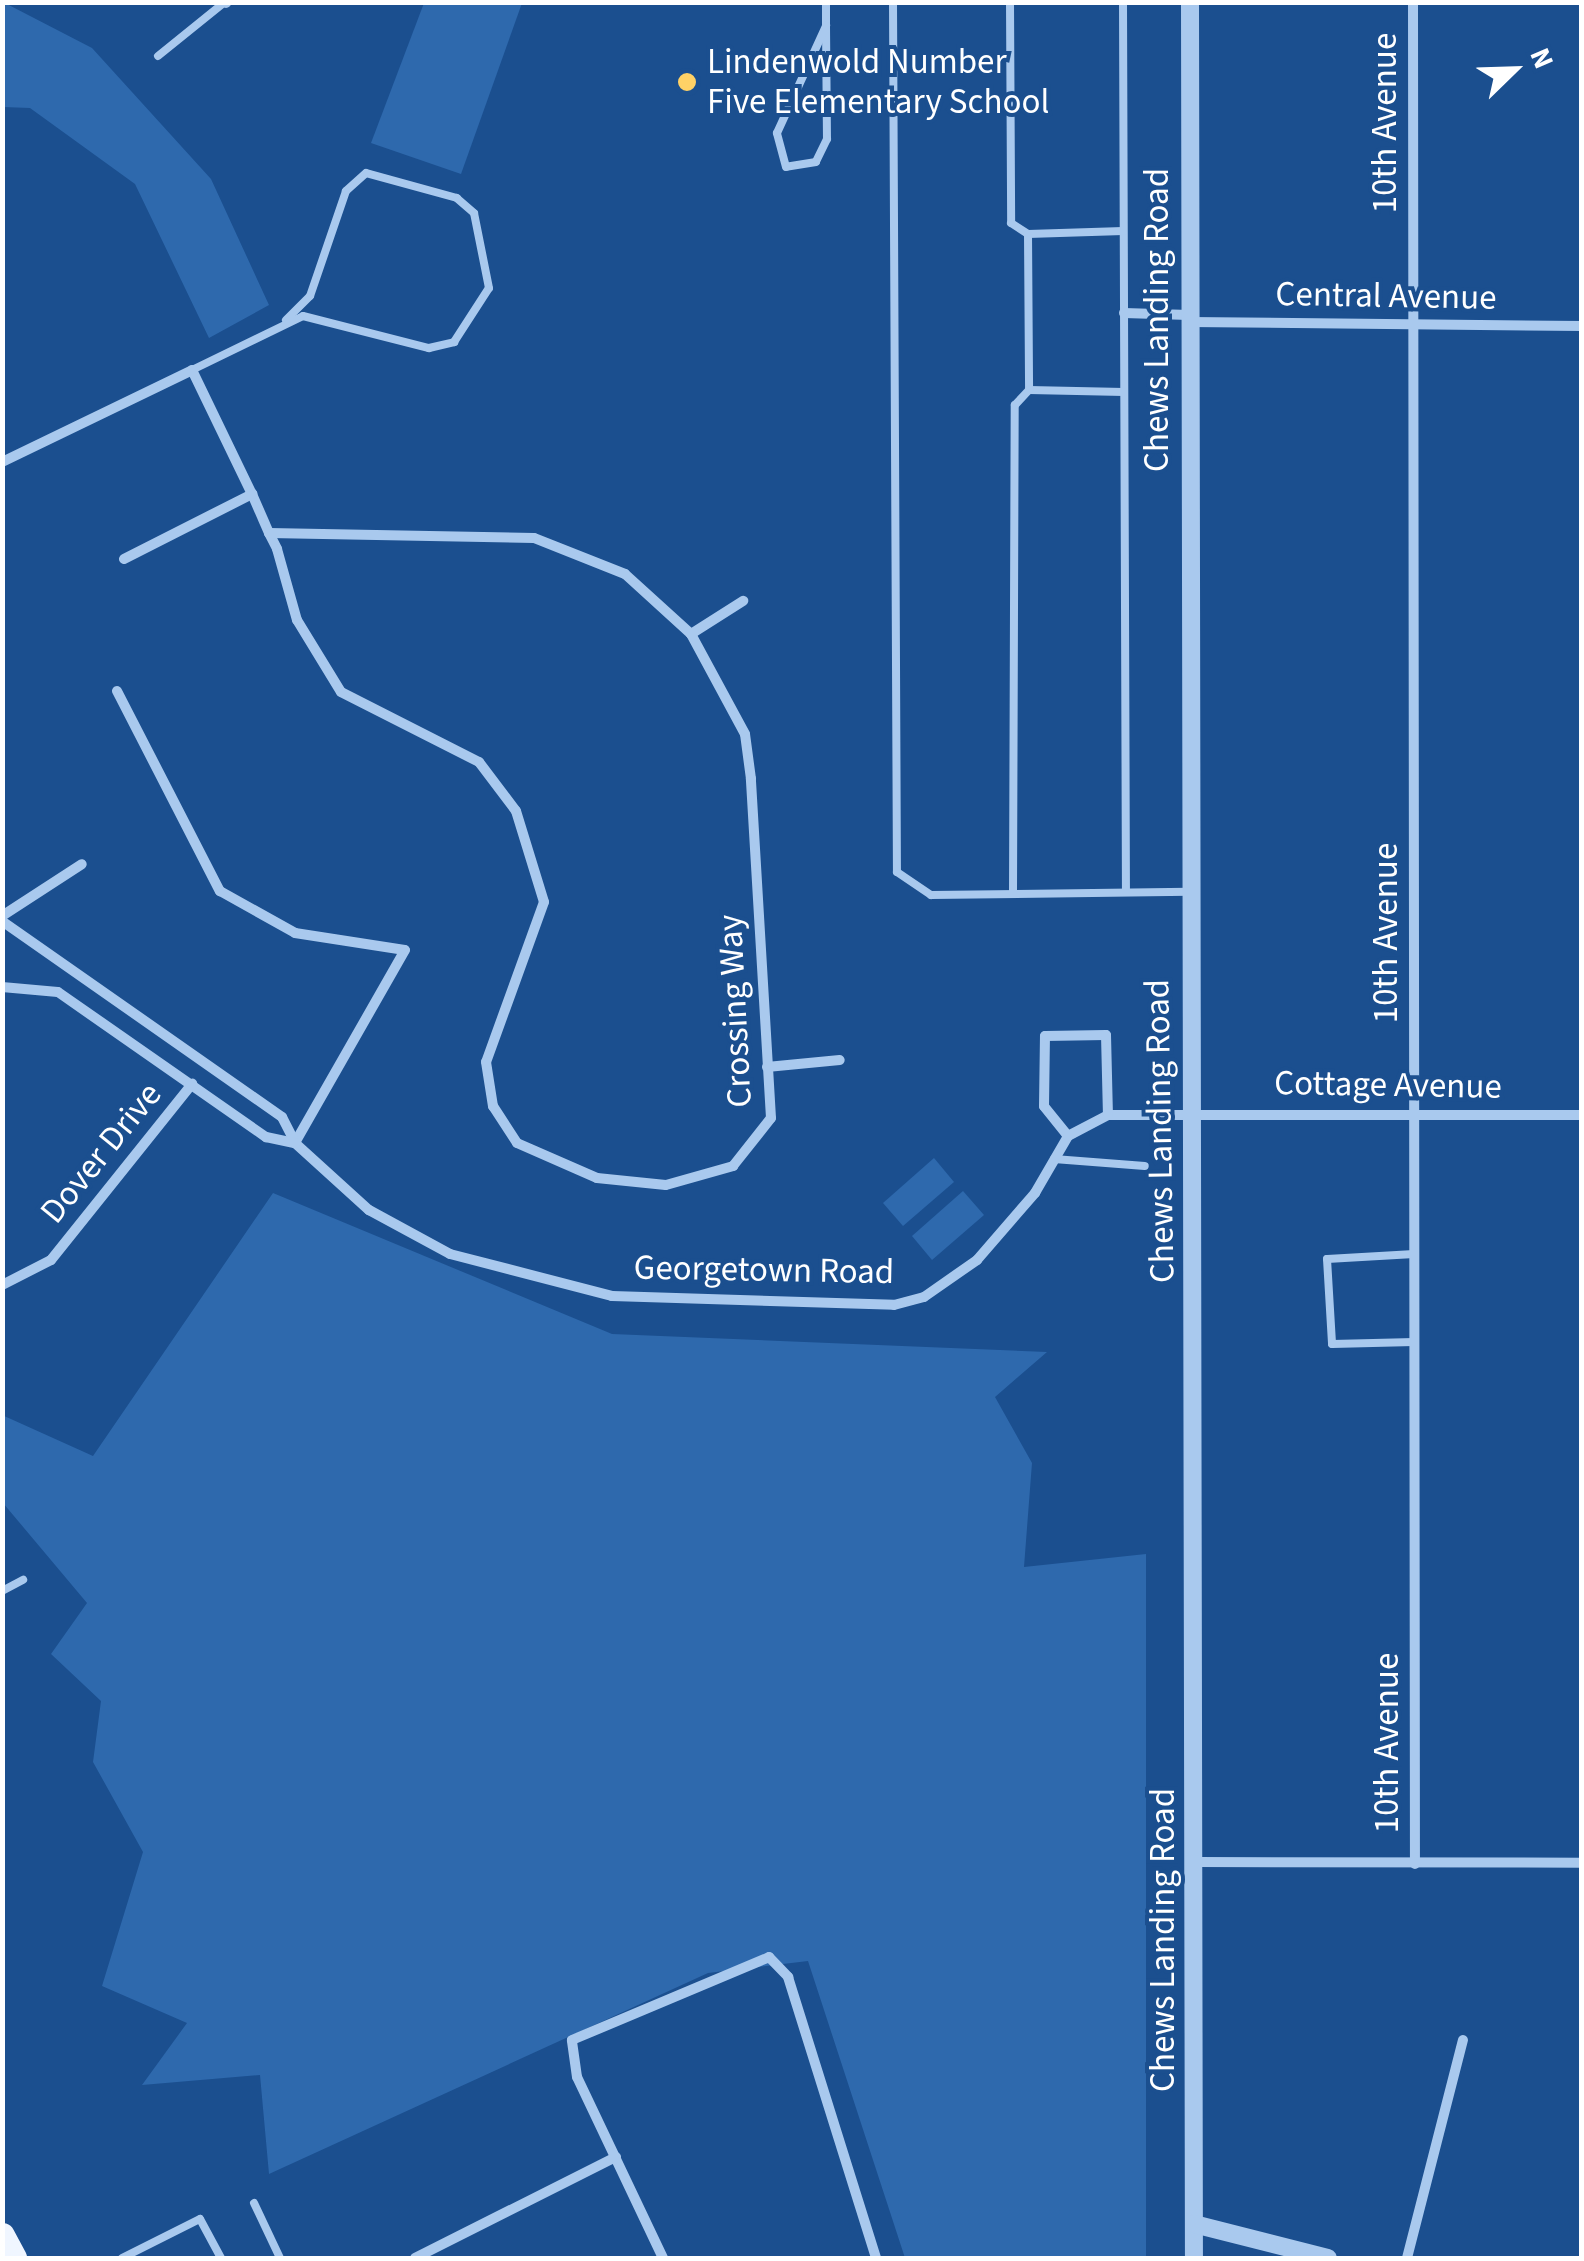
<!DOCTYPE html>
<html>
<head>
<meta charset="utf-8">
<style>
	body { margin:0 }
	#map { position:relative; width:1584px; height:2261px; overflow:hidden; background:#1b4f8f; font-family:"Source Sans 3",sans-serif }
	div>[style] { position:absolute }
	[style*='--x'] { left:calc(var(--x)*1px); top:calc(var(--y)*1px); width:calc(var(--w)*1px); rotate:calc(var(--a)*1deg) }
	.green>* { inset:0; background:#2e69ad }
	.service>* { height:8px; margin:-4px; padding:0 4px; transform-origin:4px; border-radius:4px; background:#a9c9ee }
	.minor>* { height:10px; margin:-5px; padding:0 5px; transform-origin:5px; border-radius:5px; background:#a9c9ee }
	.tertiary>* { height:18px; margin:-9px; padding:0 9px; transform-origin:9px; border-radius:9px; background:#a9c9ee }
	.primary>* { height:25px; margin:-12.5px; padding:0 12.5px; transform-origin:12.5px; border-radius:12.5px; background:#f0f6ff }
	.dots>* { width:28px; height:28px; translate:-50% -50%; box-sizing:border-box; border:5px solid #1b4f8f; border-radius:50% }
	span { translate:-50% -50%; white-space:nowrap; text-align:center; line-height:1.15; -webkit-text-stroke:8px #1b4f8f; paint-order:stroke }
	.poi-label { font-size:35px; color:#fff }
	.left { translate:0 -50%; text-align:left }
	.street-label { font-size:35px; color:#fff }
	.frame { position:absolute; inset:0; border:5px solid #fff; pointer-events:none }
	.north { position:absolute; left:1464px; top:20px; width:100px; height:100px; -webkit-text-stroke:8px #1b4f8f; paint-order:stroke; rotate:67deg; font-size:28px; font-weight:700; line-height:40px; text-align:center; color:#fff }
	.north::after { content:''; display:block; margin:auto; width:35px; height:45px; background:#fff; clip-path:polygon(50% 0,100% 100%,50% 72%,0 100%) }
</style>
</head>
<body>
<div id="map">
	<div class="green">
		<div style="clip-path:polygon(3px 2px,92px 48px,211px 179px,269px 305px,209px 338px,135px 184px,30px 108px,3px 107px)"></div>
		<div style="clip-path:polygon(424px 3px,522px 3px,461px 174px,371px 143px)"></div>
		<div style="clip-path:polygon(934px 1158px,954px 1182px,903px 1226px,883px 1203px)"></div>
		<div style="clip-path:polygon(963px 1191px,984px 1215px,932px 1260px,912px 1236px)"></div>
		<div style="clip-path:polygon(273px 1193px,612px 1334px,1047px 1352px,995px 1397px,1032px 1463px,1024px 1567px,1146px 1554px,1146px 2258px,905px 2258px,808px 1961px,708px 1973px,269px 2174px,260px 2075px,142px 2085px,187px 2023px,102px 1986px,143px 1852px,93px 1762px,101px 1701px,51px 1654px,87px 1603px,3px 1503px,2px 1415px,93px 1456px)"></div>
	</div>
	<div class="service">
		<div style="--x:826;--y:2;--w:24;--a:90"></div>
		<div style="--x:826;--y:26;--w:113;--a:89.5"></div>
		<div style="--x:827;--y:139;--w:25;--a:116"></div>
		<div style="--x:816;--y:162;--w:30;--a:171"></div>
		<div style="--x:786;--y:167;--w:35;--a:-105"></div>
		<div style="--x:777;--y:133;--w:118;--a:-65.4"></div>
		<div style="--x:893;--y:2;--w:870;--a:89.74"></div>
		<div style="--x:897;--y:872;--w:41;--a:34.1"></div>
		<div style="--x:931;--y:895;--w:258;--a:-0.7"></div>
		<div style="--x:1010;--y:2;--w:221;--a:89.7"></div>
		<div style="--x:1011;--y:223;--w:20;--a:33"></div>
		<div style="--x:1123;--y:2;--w:890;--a:89.81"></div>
		<div style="--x:158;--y:56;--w:86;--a:-38.9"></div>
		<div style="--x:1123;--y:231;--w:95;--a:178.2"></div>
		<div style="--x:1028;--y:234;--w:156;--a:89.6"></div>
		<div style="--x:1029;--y:390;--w:95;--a:1.2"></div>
		<div style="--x:192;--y:370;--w:123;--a:-25.9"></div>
		<div style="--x:303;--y:316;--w:130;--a:14.3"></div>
		<div style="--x:429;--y:348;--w:26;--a:-13"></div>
		<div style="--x:454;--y:342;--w:64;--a:-57.1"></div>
		<div style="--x:489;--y:288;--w:76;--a:-101.3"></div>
		<div style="--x:474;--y:213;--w:23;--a:-139"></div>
		<div style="--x:457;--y:198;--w:94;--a:-164.6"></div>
		<div style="--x:366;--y:173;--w:27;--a:138"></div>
		<div style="--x:346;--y:191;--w:111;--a:108.9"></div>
		<div style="--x:310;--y:296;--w:34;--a:135"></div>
		<div style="--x:1013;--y:894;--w:489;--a:-89.8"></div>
		<div style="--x:1015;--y:405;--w:21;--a:-47"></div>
		<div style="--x:1054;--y:1159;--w:91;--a:4.4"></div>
		<div style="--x:1414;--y:1254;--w:87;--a:176.7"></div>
		<div style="--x:1327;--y:1259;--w:85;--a:86.6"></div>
		<div style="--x:1332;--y:1344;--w:82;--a:-1.4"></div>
		<div style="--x:2;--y:1591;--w:24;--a:-28"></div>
		<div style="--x:254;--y:2203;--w:61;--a:64.7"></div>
		<div style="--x:122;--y:2258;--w:87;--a:-26.6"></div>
		<div style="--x:200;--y:2219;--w:44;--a:61.7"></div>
	</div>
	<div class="minor">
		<div style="--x:1413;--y:2;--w:1862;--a:89.94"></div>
		<div style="--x:226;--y:3;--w:1;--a:-45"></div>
		<div style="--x:1124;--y:313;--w:65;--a:1.8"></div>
		<div style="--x:1189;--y:322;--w:393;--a:0.6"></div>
		<div style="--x:2;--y:462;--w:211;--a:-25.8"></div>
		<div style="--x:192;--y:370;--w:138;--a:64.2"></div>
		<div style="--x:252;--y:494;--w:43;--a:66.4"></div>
		<div style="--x:269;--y:533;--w:18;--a:63"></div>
		<div style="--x:277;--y:549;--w:74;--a:74.3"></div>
		<div style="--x:297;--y:620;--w:84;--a:58.6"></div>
		<div style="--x:341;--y:692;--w:155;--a:26.9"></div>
		<div style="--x:479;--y:762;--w:61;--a:52.9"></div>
		<div style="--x:516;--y:811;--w:95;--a:72.9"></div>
		<div style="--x:544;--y:902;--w:170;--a:109.9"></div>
		<div style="--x:486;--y:1062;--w:45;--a:81"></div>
		<div style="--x:493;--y:1106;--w:44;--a:57"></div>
		<div style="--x:517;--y:1143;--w:87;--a:23.6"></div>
		<div style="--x:597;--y:1178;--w:69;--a:5.8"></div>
		<div style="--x:666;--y:1185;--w:70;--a:-15.8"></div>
		<div style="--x:733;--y:1166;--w:61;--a:-51.6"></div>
		<div style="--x:771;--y:1118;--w:340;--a:-93.4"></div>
		<div style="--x:751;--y:779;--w:45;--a:-97.6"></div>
		<div style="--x:745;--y:734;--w:114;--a:-118.4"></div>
		<div style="--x:691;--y:634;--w:89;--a:-137.7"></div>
		<div style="--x:625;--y:574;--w:98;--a:-158.4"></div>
		<div style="--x:534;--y:538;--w:265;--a:-178.9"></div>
		<div style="--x:124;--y:559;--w:144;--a:-26.9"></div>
		<div style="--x:691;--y:634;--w:62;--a:-32.4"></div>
		<div style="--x:117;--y:691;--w:225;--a:62.8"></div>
		<div style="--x:220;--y:891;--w:86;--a:29.2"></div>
		<div style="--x:295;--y:933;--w:111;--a:8.8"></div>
		<div style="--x:405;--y:950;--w:222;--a:119.7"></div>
		<div style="--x:2;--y:916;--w:95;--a:-33"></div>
		<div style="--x:2;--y:921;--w:342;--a:35"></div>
		<div style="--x:282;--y:1117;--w:29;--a:63"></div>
		<div style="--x:295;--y:1143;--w:100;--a:42.2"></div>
		<div style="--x:369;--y:1210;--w:92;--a:28.5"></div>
		<div style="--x:450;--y:1254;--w:167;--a:14.5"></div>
		<div style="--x:612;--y:1296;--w:282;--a:1.8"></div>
		<div style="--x:894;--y:1305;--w:31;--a:-15"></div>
		<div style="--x:924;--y:1297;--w:65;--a:-34.9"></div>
		<div style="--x:977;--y:1260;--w:89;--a:-49.1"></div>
		<div style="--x:1035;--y:1193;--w:66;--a:-59.9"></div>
		<div style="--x:1068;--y:1136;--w:45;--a:-27.7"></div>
		<div style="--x:1108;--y:1115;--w:474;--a:0"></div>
		<div style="--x:2;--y:987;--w:56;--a:5.1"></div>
		<div style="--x:58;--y:992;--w:254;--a:34.9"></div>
		<div style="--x:266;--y:1137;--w:30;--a:12"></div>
		<div style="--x:767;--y:1067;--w:73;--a:-5.5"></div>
		<div style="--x:1068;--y:1136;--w:38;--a:-129"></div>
		<div style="--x:1044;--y:1106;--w:70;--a:-89.2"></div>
		<div style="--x:1045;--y:1036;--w:61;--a:-0.9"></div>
		<div style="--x:1106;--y:1035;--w:80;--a:88.6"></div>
		<div style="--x:2;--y:1285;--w:55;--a:-27"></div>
		<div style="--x:51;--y:1260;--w:226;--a:-51.3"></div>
		<div style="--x:1196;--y:1862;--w:386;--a:0.1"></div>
		<div style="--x:415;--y:2258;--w:225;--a:-26.7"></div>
		<div style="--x:663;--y:2258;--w:200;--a:-115.4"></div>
		<div style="--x:577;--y:2077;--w:37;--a:-98"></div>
		<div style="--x:572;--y:2040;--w:214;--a:-22.8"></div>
		<div style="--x:769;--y:1957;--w:28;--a:46"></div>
		<div style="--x:788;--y:1977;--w:294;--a:72.6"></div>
		<div style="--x:1407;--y:2258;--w:225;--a:-75.6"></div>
	</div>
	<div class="tertiary">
		<div style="--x:1190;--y:2;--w:2256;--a:89.9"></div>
		<div style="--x:1194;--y:2224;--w:138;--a:14.2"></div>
	</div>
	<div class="primary">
		<div style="--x:2;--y:2235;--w:26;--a:62"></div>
	</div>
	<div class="dots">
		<div style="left:687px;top:82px;background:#ffd166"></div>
	</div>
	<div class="poi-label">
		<span class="left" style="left:707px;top:82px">Lindenwold Number<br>Five Elementary School</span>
	</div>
	<div class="street-label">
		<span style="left:1385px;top:123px;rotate:-90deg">10th Avenue</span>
		<span style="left:1386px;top:296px;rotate:1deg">Central Avenue</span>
		<span style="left:1157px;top:320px;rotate:-90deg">Chews Landing Road</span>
		<span style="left:1386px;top:933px;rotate:-90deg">10th Avenue</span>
		<span style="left:735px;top:1011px;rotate:-93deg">Crossing Way</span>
		<span style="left:1388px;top:1085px;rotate:1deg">Cottage Avenue</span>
		<span style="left:1160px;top:1131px;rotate:-91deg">Chews Landing Road</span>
		<span style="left:101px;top:1153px;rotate:-51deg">Dover Drive</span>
		<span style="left:764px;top:1270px;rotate:1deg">Georgetown Road</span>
		<span style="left:1387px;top:1743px;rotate:-90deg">10th Avenue</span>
		<span style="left:1163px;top:1940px;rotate:-90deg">Chews Landing Road</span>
	</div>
	<div class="frame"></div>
	<div class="north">N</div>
</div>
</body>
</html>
